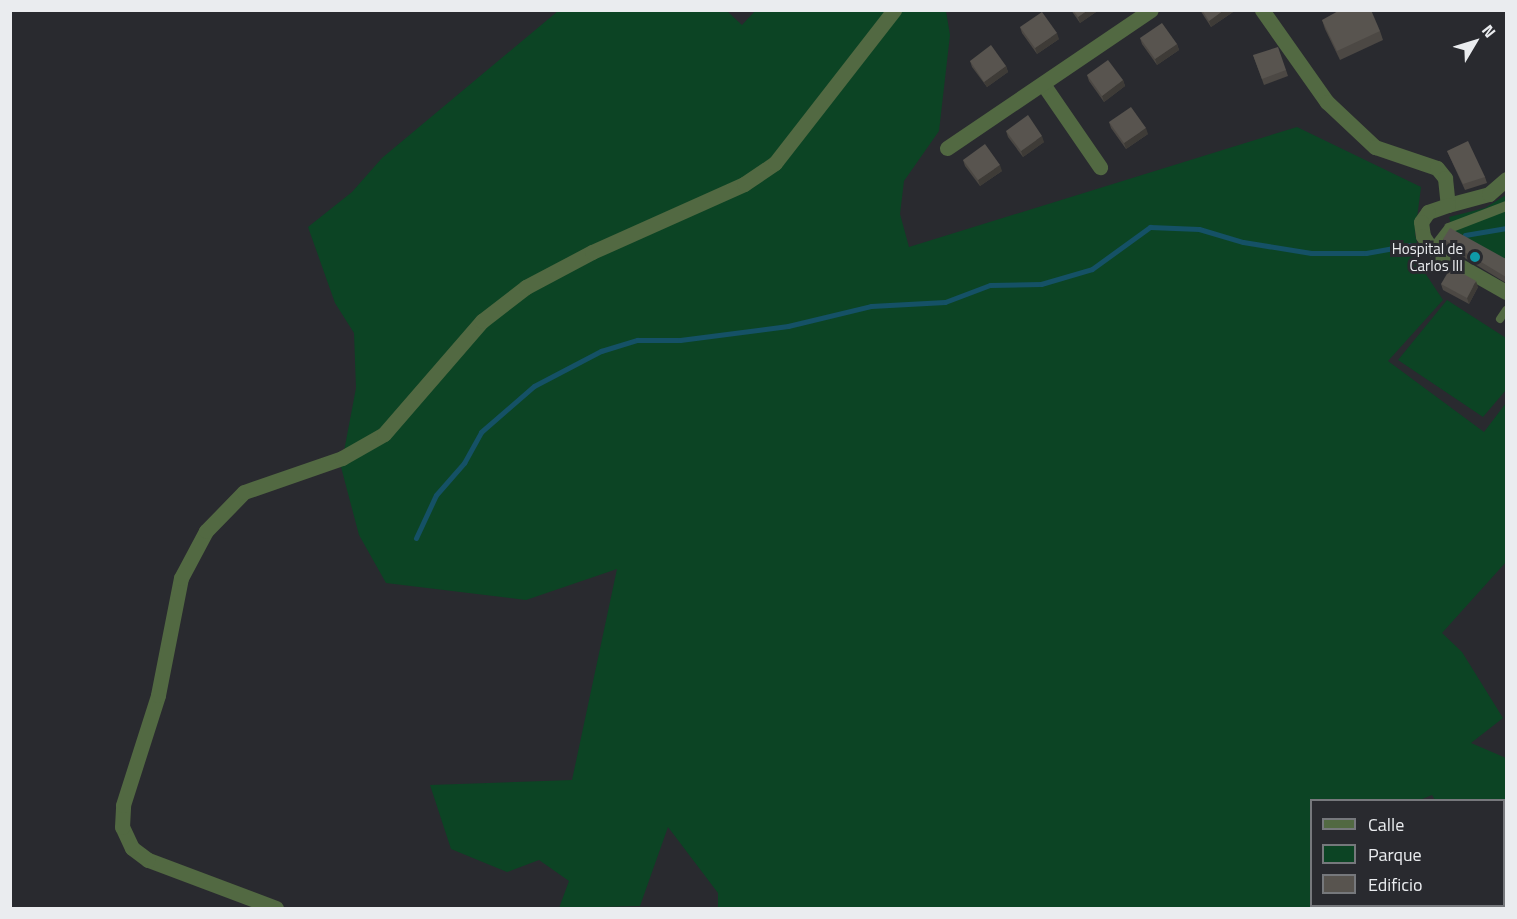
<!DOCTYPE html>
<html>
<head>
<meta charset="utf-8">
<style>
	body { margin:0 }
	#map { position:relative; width:1517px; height:919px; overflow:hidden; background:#292a2f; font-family:"Titillium Web",sans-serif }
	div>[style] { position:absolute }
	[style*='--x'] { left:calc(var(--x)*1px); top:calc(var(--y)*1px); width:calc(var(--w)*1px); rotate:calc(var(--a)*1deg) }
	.green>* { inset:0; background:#0c4424 }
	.stream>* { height:5px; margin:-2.5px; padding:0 2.5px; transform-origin:2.5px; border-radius:2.5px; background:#155166 }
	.service>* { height:8px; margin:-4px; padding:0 4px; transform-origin:4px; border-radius:4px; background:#526942 }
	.pedestrian>* { height:10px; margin:-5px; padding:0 5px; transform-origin:5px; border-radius:5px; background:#526942 }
	.minor>* { height:15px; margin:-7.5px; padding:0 7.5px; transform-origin:7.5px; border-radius:7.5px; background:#526942 }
	.tertiary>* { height:15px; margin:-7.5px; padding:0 7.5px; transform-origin:7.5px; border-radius:7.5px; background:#526942 }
	.wall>* { inset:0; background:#4c4844 }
	.shaded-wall>* { inset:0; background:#3e3b37 }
	.building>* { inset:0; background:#58544f }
	.dots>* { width:16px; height:16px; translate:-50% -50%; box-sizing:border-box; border:3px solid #292a2f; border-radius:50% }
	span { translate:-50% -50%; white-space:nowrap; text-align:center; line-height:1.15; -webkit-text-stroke:6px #292a2f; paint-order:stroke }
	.poi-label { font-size:15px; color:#eaecef }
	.right { translate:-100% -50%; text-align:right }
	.frame { position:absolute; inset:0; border:12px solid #eaecef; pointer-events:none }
	.legend { position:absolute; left:1310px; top:799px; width:195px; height:108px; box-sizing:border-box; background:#292a2f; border:2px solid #76787c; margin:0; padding:8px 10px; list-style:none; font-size:18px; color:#eaecef }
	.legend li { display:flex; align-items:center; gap:12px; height:30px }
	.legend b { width:30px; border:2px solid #76787c }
	.north { position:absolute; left:1445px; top:12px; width:60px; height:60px; -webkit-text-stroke:4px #292a2f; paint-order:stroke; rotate:52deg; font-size:16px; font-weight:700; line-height:24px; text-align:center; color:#eaecef }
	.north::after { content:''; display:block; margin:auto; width:21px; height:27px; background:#eaecef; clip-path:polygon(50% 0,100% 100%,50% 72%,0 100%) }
</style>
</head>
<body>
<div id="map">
	<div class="green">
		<div style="clip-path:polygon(558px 11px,727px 11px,742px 25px,755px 11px,946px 11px,950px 35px,939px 131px,904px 181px,900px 214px,909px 247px,1297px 127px,1421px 187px,1415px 234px,1423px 270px,1443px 300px,1388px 361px,1484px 432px,1506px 403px,1506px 562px,1442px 633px,1462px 652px,1503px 718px,1471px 743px,1506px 758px,1506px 806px,1504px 807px,1504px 800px,1435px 800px,1432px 795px,1420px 800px,1312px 800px,1312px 906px,1350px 908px,718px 908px,718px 893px,668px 827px,640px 906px,559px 908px,569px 881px,539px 860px,507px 872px,451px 849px,430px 785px,572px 780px,617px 569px,526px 600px,386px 583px,359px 535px,341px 467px,356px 388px,354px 333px,335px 303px,308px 227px,352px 192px,382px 158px)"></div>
		<div style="clip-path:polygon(1506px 195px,1506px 260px,1453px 231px,1449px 217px,1485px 208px)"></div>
		<div style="clip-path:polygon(1447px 300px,1506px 338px,1506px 390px,1483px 417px,1398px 360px)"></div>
	</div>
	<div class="stream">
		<div style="--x:1465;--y:235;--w:42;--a:-9.7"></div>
		<div style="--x:416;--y:538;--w:47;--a:-65.1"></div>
		<div style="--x:436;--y:495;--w:43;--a:-48.8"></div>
		<div style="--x:464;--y:463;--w:35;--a:-61"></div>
		<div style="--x:481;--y:432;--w:70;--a:-41"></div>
		<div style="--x:534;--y:386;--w:76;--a:-27.6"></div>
		<div style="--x:601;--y:351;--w:38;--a:-17"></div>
		<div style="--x:637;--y:340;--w:43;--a:0"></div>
		<div style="--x:680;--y:340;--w:109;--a:-7.4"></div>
		<div style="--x:788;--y:326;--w:85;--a:-13.5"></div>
		<div style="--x:871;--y:306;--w:74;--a:-3.1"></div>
		<div style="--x:945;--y:302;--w:48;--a:-20.7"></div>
		<div style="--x:990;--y:285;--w:51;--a:-1.1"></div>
		<div style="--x:1041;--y:284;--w:53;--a:-16.4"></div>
		<div style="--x:1092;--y:269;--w:72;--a:-35.9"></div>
		<div style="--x:1150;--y:227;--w:49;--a:2.3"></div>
		<div style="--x:1199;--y:229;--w:46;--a:16.5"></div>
		<div style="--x:1243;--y:242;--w:69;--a:9.2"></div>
		<div style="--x:1311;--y:253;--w:55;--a:0"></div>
		<div style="--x:1366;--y:253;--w:45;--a:-10.3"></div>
	</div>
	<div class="service">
		<div style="--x:1500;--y:319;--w:11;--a:-56"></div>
	</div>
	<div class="pedestrian">
		<div style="--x:1432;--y:250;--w:28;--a:-52"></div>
		<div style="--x:1449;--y:228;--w:61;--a:-21.1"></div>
	</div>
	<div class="minor">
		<div style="--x:1043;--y:84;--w:101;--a:55.5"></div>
		<div style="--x:947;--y:148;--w:246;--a:-34.1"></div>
		<div style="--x:1448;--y:205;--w:42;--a:-15"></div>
		<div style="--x:1489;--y:194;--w:23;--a:-41"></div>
		<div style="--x:276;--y:908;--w:137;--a:-159.4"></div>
		<div style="--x:148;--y:860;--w:20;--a:-143"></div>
		<div style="--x:132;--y:848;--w:23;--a:-115"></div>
		<div style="--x:122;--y:827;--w:22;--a:-87"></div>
		<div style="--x:123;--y:805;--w:115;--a:-72.3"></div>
		<div style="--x:158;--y:695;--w:119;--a:-78.9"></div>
		<div style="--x:181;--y:578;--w:53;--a:-62"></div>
		<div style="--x:206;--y:531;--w:54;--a:-45.7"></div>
		<div style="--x:244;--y:492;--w:104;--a:-19.1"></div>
		<div style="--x:342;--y:458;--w:48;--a:-29.7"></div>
		<div style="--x:384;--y:434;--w:150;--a:-49.1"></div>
		<div style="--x:482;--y:321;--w:56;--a:-37.7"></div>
		<div style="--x:526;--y:287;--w:75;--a:-27.9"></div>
		<div style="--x:592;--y:252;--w:167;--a:-24.1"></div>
		<div style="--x:744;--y:184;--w:37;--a:-34"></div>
		<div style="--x:775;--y:163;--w:194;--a:-52.1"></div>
	</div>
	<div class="tertiary">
		<div style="--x:1262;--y:10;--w:113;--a:54.8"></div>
		<div style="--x:1327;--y:102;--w:66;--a:43.2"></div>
		<div style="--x:1375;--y:147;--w:65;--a:18.7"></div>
		<div style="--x:1437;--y:168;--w:13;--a:51"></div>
		<div style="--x:1445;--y:178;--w:27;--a:84"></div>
		<div style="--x:1448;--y:205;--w:21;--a:161"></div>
		<div style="--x:1428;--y:212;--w:12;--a:125"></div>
		<div style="--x:1421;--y:222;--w:14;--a:82"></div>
		<div style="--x:1423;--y:236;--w:17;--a:57"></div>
		<div style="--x:1432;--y:250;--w:85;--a:29.6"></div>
	</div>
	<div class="wall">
		<div style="clip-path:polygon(1071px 10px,1099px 10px,1080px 23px)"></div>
		<div style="clip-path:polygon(1200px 10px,1232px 10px,1233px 12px,1211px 27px)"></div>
		<div style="clip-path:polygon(1322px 20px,1380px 31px,1383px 40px,1340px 60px,1325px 29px)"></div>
		<div style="clip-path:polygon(1020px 27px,1059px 39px,1037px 54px,1022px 33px)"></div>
		<div style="clip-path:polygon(1140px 38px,1177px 44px,1179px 50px,1157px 65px,1142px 44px)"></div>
		<div style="clip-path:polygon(1253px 55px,1286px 70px,1288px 76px,1264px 85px)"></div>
		<div style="clip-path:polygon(970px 61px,1006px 66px,1008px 72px,987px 87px,972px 67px)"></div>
		<div style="clip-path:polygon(1087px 75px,1123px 80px,1125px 86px,1104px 102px,1089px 81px)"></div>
		<div style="clip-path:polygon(1109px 122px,1148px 134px,1126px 149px,1111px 128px)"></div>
		<div style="clip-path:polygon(1006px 131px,1044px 142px,1023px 157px,1008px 137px)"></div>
		<div style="clip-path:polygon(1447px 151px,1485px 177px,1487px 183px,1465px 190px)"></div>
		<div style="clip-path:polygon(963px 160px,1002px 171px,980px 186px,965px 166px)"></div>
		<div style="clip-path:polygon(1443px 239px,1506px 259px,1506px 283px,1445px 246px)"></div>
		<div style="clip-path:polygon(1441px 284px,1478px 287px,1469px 304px,1443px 290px)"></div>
	</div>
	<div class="shaded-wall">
		<div style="clip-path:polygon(1088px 10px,1099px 10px,1080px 23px,1078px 17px)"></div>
		<div style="clip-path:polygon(1224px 10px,1232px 10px,1233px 12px,1211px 27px,1209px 21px)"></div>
		<div style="clip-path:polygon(1057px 33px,1059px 39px,1037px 54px,1035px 48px)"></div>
		<div style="clip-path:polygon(1177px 44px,1179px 50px,1157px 65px,1155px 59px)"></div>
		<div style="clip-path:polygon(1006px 66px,1008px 72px,987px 87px,984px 82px)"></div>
		<div style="clip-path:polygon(1123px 80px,1125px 86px,1104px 102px,1102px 96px)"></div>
		<div style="clip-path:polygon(1146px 128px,1148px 134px,1126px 149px,1124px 143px)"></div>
		<div style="clip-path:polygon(1042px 136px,1044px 142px,1023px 157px,1021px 151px)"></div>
		<div style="clip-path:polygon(1000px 165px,1002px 171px,980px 186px,978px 180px)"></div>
		<div style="clip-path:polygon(1476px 281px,1478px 287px,1469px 304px,1467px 298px)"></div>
	</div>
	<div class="building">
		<div style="clip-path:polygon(1073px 10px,1088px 10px,1078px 17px)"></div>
		<div style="clip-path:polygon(1202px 10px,1224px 10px,1209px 21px)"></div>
		<div style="clip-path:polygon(1340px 10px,1371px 10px,1380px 31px,1337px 51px,1322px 20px)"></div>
		<div style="clip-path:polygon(1042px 12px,1057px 33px,1035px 48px,1020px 27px)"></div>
		<div style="clip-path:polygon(1162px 23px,1177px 44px,1155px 59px,1140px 38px)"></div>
		<div style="clip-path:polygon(991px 45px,1006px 66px,984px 82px,970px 61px)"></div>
		<div style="clip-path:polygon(1278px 47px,1286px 70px,1262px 79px,1253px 55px)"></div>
		<div style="clip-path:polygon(1108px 60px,1123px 80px,1102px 96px,1087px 75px)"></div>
		<div style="clip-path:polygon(1131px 107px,1146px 128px,1124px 143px,1109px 122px)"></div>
		<div style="clip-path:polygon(1028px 115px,1042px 136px,1021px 151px,1006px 131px)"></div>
		<div style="clip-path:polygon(1468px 141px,1485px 177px,1463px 184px,1447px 151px)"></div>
		<div style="clip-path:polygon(985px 144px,1000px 165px,978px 180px,963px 160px)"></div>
		<div style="clip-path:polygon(1450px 228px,1506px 259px,1506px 277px,1443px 239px)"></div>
		<div style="clip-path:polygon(1451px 267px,1476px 281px,1467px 298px,1441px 284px)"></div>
	</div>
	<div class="dots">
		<div style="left:1475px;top:257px;background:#0f9aa8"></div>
	</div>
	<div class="poi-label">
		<span class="right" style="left:1463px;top:257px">Hospital de<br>Carlos III</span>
	</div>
	<div class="frame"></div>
	<ul class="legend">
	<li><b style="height:8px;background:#526942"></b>Calle</li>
	<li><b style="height:16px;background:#0c4424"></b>Parque</li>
	<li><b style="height:16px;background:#58544f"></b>Edificio</li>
	</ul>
	<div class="north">N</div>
</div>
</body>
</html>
